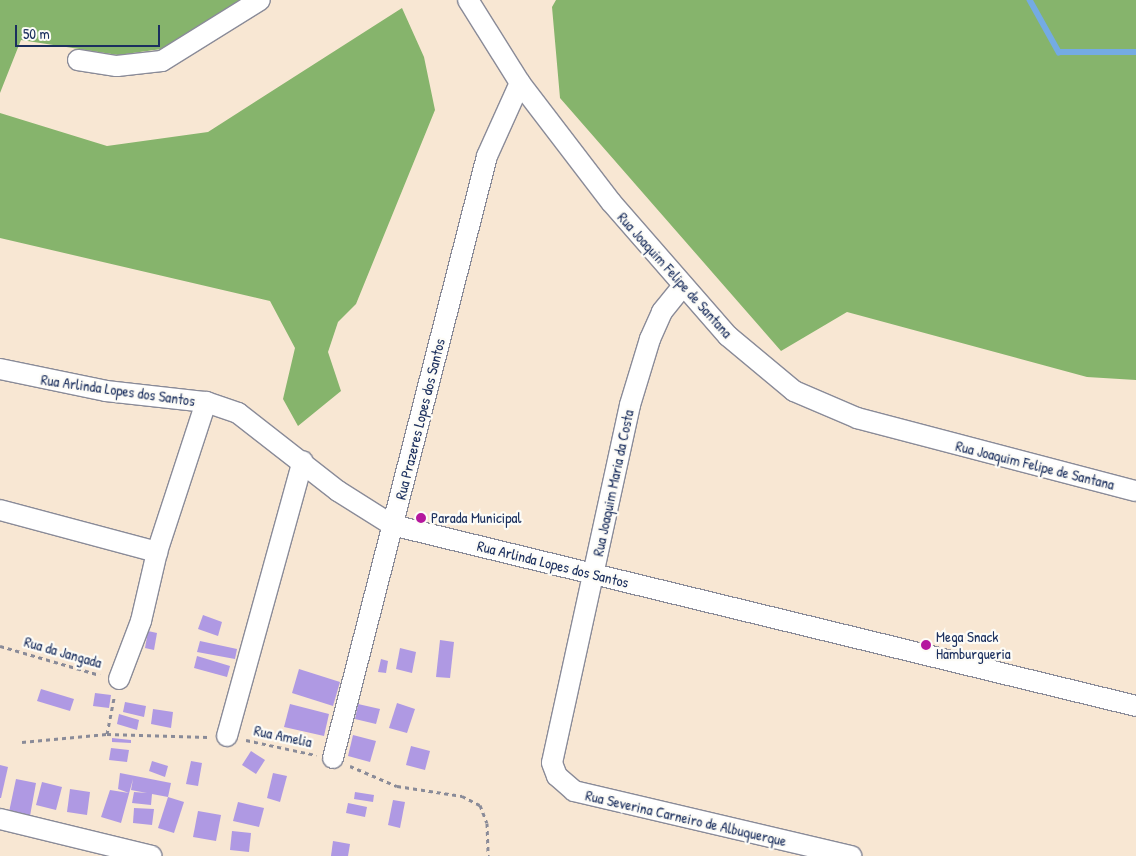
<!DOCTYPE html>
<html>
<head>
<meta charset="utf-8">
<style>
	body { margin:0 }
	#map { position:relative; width:1136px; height:856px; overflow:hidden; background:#f8e7d3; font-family:"Patrick Hand",sans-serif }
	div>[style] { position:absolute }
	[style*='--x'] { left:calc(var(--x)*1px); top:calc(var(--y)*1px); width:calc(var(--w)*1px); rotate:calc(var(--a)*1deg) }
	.forest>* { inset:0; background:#86b46c }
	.stream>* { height:5.5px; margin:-2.75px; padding:0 2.75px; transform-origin:2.75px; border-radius:2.75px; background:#74abe3 }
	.building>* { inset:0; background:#af99e3 }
	.path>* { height:3px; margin-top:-1.5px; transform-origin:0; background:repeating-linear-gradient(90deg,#8a8b98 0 4px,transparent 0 8px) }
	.roads { filter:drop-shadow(1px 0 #8a8b98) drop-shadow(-1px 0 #8a8b98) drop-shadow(0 1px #8a8b98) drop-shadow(0 -1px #8a8b98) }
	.minor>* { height:20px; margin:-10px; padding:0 10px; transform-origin:10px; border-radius:10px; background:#fff }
	.dots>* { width:14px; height:14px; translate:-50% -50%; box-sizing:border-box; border:2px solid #fdfcf7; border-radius:50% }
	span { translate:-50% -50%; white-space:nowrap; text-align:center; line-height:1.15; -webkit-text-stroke:4.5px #fdfcf7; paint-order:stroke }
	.street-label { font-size:15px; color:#1b2f5e }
	.poi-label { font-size:15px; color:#1b2f5e }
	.left { translate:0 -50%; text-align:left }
	.scale { position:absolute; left:15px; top:25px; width:145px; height:22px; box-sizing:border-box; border:2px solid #1b2f5e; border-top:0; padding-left:6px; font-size:15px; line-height:18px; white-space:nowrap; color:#1b2f5e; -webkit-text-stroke:4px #fdfcf7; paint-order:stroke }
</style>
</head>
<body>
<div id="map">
	<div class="forest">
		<div style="clip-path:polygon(0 0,245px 0,169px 48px,118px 55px,21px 40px,0 93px)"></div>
		<div style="clip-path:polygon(556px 0,1136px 0,1136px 380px,1087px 377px,847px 312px,781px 351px,560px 98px,552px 7px)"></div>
		<div style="clip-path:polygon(402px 8px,424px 57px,435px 110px,356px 304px,338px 322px,328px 352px,341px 391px,298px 426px,283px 399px,295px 348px,270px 301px,0 238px,0 113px,107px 146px,208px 132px)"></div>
	</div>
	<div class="stream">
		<div style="--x:1030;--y:0;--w:60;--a:60.9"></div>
		<div style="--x:1059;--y:52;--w:77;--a:0"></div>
	</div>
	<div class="building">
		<div style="clip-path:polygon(203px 615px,222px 622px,218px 636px,198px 629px)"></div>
		<div style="clip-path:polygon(148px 631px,157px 633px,154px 650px,145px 648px)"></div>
		<div style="clip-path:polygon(440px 640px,454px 642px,450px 678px,436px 677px)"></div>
		<div style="clip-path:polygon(200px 641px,237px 649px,235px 659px,197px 652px)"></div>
		<div style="clip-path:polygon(400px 648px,416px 652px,412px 673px,396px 669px)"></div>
		<div style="clip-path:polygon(197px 656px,230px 666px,227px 677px,194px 668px)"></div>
		<div style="clip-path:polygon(381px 659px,388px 661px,386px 673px,378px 672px)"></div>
		<div style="clip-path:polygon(299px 669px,340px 682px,333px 706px,292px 693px)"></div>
		<div style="clip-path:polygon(41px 689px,74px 699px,70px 711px,37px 701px)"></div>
		<div style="clip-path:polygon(95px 693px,111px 695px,109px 708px,93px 706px)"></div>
		<div style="clip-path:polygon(125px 702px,146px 706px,144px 717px,123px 712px)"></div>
		<div style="clip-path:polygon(397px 703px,415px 709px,407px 733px,389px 728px)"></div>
		<div style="clip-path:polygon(290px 704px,329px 714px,324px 736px,284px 727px)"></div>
		<div style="clip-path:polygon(358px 704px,380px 709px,376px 724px,355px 719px)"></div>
		<div style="clip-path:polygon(153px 709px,173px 712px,171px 728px,151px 724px)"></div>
		<div style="clip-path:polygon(119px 714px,139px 720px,137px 730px,117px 724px)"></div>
		<div style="clip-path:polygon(353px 735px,376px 741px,370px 762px,348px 756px)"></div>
		<div style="clip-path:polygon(112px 738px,131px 740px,131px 743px,112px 742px)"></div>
		<div style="clip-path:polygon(411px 746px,430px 751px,425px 770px,406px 765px)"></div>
		<div style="clip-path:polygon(111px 748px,129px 750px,127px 762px,109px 760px)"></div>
		<div style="clip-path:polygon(251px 751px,265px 760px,256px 774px,242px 765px)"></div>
		<div style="clip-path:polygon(152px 761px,168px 766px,165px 777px,149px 771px)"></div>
		<div style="clip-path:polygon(191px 761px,202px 763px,198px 786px,186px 784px)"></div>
		<div style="clip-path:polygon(0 765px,8px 767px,1px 798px,0 798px)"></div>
		<div style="clip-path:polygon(120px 773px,171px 783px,168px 797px,152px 794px,151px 805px,132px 803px,134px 792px,147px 793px,131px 790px,133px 779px,121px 823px,101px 817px,110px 790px,129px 793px,118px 789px)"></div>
		<div style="clip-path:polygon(273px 773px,287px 776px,280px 802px,267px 798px)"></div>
		<div style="clip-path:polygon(16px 779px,36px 783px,30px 816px,9px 812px)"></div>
		<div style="clip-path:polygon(42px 782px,62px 787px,56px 810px,36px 805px)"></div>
		<div style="clip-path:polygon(70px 789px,90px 792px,87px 815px,67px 812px)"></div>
		<div style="clip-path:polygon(355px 792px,374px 795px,373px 802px,354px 799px)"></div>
		<div style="clip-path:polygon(168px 797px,184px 802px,174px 833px,158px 828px)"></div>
		<div style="clip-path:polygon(393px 800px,405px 802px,400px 828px,388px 825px)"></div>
		<div style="clip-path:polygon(238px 802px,264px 808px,259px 827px,233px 821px)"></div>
		<div style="clip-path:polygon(348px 803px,367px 807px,365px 817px,346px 813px)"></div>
		<div style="clip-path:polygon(134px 808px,154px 809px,152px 825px,133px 823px)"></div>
		<div style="clip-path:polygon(198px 811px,221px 815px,216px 841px,193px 837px)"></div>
		<div style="clip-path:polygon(232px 831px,251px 833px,249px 852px,230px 850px)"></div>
		<div style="clip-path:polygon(333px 841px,350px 844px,348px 856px,331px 856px)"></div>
	</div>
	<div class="path">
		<div style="--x:0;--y:646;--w:104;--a:16.2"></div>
		<div style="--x:107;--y:734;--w:37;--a:-79"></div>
		<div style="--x:246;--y:740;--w:72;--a:12.1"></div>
		<div style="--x:22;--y:742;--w:85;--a:-5.4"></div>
		<div style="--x:107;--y:734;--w:101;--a:1.7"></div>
		<div style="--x:350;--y:766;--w:51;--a:23.1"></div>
		<div style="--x:397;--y:786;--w:66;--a:8.7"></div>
		<div style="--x:462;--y:796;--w:20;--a:27"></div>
		<div style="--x:480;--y:805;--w:19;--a:69"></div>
		<div style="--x:487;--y:823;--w:33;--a:88"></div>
	</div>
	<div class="roads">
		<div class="minor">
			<div style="--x:468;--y:0;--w:98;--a:57.9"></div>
			<div style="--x:520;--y:83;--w:150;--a:52.6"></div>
			<div style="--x:611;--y:202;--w:178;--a:48.9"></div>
			<div style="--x:728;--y:336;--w:86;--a:39.8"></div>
			<div style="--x:794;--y:391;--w:69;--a:23.2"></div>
			<div style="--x:857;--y:418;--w:288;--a:14.7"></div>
			<div style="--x:78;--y:60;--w:39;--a:9"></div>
			<div style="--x:117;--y:66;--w:45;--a:-6.3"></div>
			<div style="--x:162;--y:61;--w:115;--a:-31.9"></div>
			<div style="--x:682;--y:287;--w:32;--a:129"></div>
			<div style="--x:662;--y:312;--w:30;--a:114"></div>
			<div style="--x:650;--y:339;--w:69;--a:106.9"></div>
			<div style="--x:630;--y:405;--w:366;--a:102.3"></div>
			<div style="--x:552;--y:763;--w:14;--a:69"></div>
			<div style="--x:557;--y:776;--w:23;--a:41"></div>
			<div style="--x:574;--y:791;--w:285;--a:13.2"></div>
			<div style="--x:0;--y:369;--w:108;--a:11.7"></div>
			<div style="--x:106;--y:391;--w:101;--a:6.3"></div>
			<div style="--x:206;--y:402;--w:34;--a:19"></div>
			<div style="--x:238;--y:413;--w:127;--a:38"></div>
			<div style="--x:338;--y:491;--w:64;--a:32.2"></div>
			<div style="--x:392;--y:525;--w:766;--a:13.67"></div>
			<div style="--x:0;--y:510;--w:163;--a:15"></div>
			<div style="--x:119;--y:679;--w:62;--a:-69.2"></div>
			<div style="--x:141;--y:621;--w:71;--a:-76.9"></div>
			<div style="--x:157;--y:552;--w:158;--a:-71.9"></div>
			<div style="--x:227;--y:736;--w:285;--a:-74.6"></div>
			<div style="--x:333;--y:758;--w:621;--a:-75.65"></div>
			<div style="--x:487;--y:156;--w:80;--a:-65.7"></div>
			<div style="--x:0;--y:819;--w:156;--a:13.7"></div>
		</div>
	</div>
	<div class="dots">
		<div style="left:421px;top:518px;background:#b5179e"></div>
		<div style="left:926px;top:645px;background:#b5179e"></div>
	</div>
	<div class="street-label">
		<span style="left:675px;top:275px;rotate:48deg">Rua Joaquim Felipe de Santana</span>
		<span style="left:118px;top:390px;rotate:8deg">Rua Arlinda Lopes dos Santos</span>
		<span style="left:420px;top:419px;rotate:-76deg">Rua Prazeres Lopes dos Santos</span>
		<span style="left:1035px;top:465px;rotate:14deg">Rua Joaquim Felipe de Santana</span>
		<span style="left:613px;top:483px;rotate:-78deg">Rua Joaquim Maria da Costa</span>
		<span style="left:553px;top:564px;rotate:14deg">Rua Arlinda Lopes dos Santos</span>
		<span style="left:63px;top:652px;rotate:16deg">Rua da Jangada</span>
		<span style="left:283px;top:736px;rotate:12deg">Rua Amelia</span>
		<span style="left:686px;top:818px;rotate:13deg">Rua Severina Carneiro de Albuquerque</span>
	</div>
	<div class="poi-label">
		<span class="left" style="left:431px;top:518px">Parada Municipal</span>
		<span class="left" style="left:936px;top:645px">Mega Snack<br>Hamburgueria</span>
	</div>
	<div class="scale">50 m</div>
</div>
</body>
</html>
